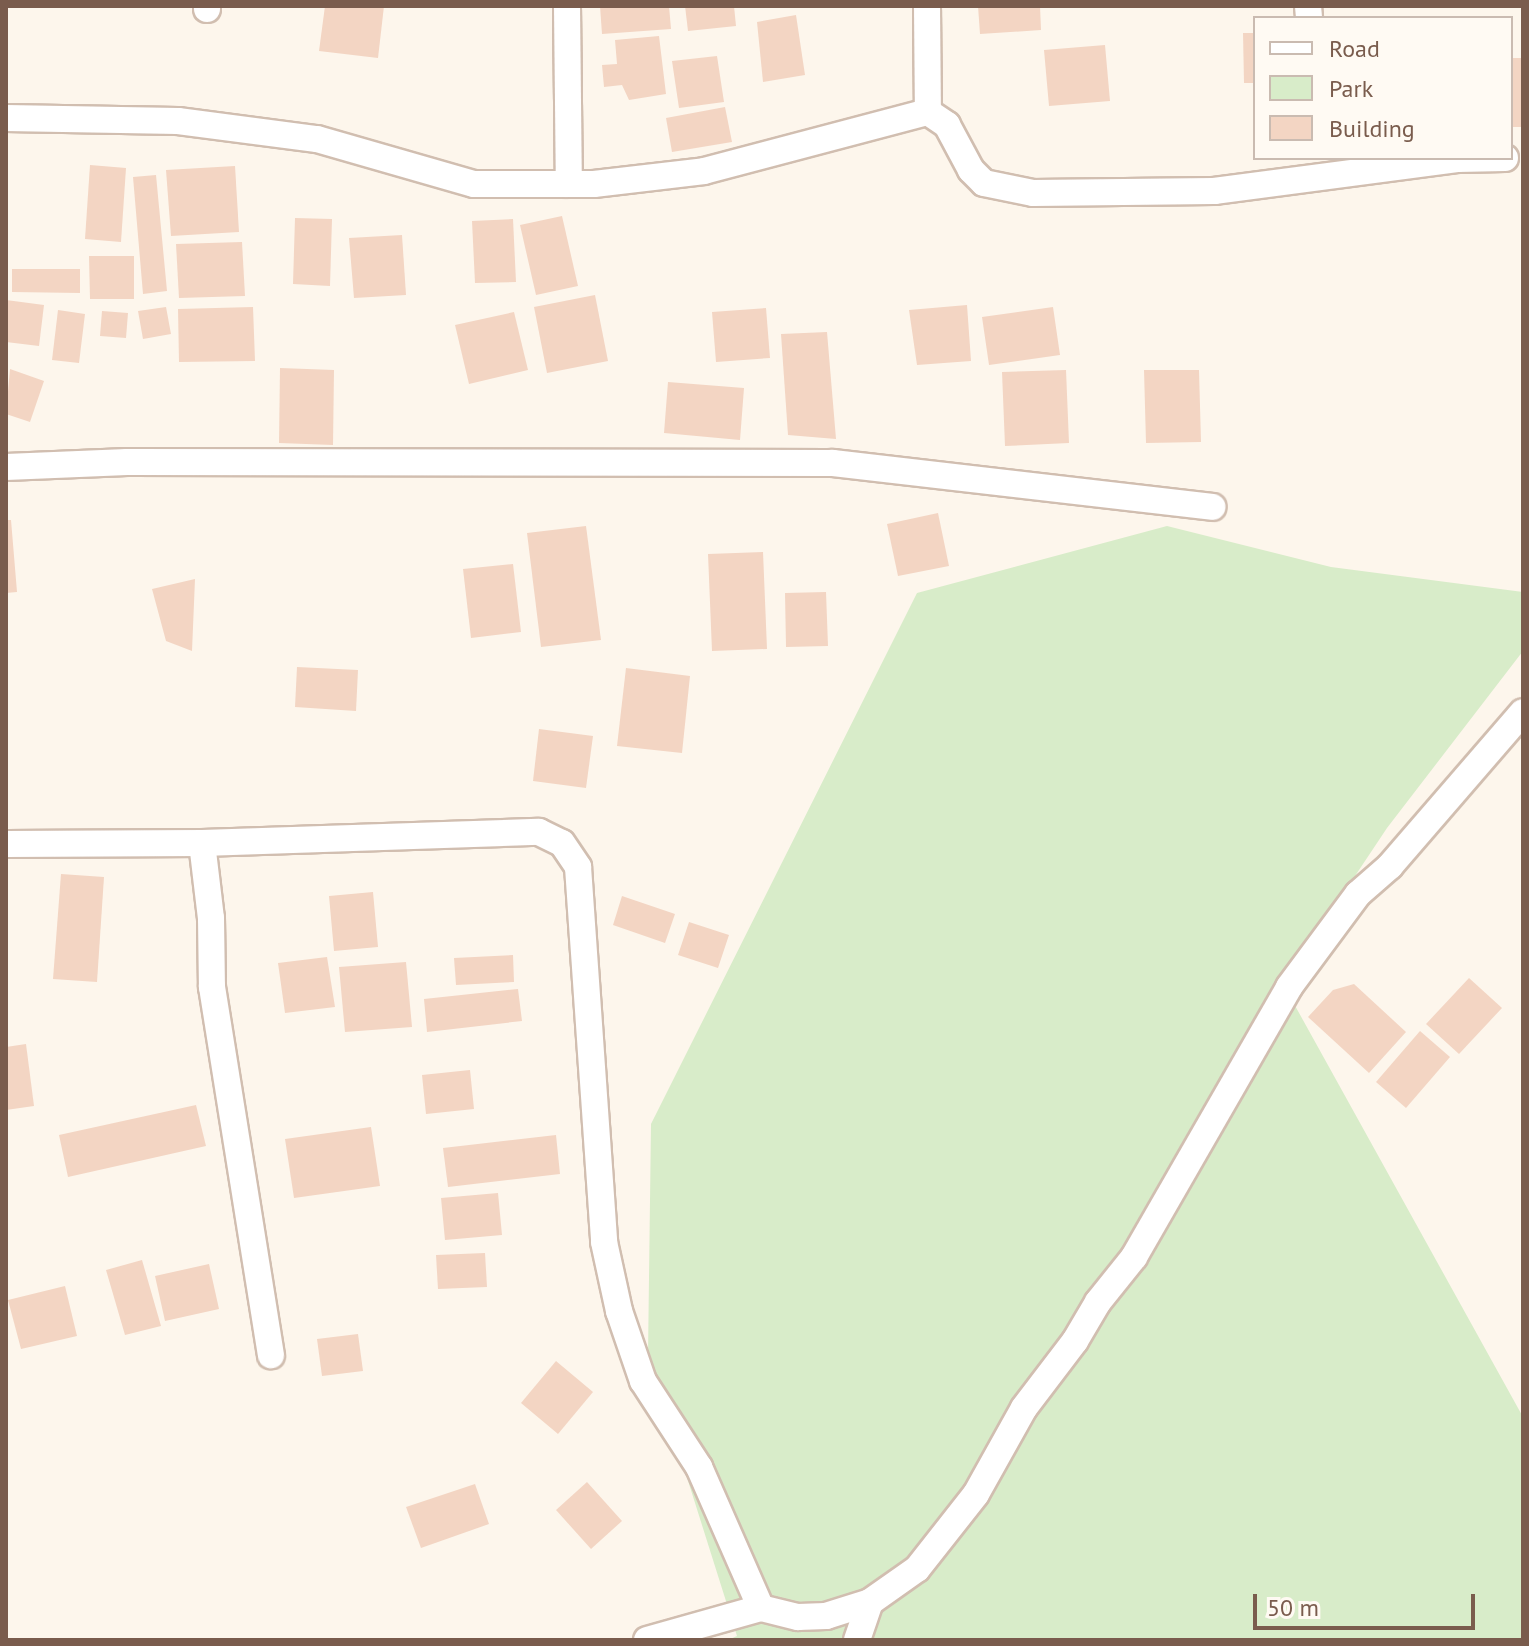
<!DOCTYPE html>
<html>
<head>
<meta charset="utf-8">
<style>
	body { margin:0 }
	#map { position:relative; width:1529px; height:1646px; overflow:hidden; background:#fdf6ec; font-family:"PT Sans",sans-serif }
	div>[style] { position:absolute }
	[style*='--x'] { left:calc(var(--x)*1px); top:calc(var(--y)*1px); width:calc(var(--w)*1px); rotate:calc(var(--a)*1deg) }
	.green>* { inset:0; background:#d8ecc9 }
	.building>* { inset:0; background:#f3d5c3 }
	.roads { filter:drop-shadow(2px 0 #d1beb0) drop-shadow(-2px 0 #d1beb0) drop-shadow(0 2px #d1beb0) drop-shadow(0 -2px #d1beb0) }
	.street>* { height:26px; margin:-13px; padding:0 13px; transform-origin:13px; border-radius:13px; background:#fff }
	span { translate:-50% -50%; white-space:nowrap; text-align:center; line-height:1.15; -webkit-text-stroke:7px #fffaf3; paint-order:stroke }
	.frame { position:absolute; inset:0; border:8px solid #7a5c4d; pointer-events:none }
	.legend { position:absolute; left:1253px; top:16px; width:260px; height:144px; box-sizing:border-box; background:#fffaf3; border:2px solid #cabbb1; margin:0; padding:10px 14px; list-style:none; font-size:24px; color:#7a5c4d }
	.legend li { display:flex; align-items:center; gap:16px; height:40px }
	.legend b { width:40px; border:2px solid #cabbb1 }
	.scale { position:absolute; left:1253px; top:1594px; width:222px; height:36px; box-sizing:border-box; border:4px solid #7a5c4d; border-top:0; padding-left:10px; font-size:24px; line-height:28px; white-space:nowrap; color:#7a5c4d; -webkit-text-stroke:6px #fffaf3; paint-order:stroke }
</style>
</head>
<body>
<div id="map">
	<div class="green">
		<div style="clip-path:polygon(1167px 526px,1331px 567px,1523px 592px,1523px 651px,1387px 828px,1283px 984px,1523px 1417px,1523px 1640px,728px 1640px,737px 1636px,648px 1354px,651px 1124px,917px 593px)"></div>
	</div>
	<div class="building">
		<div style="clip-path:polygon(325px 6px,384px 6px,378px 58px,319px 51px)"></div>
		<div style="clip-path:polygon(600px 6px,669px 6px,671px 29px,602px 34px)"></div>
		<div style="clip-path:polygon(685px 6px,734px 6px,736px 26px,688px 31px)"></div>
		<div style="clip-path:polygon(978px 6px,1040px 6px,1041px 30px,980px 34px)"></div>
		<div style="clip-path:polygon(796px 15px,805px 75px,763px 82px,757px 22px)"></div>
		<div style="clip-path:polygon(1243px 33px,1255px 33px,1255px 83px,1244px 83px)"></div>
		<div style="clip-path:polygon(659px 36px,666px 94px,629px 100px,622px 85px,604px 87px,602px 65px,617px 64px,615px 40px)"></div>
		<div style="clip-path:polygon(1105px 45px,1110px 101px,1049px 106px,1044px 50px)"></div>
		<div style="clip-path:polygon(717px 56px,724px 102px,679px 108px,672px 61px)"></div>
		<div style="clip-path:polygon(1511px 58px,1523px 58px,1523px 127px,1511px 127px)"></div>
		<div style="clip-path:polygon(725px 107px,732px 142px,672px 152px,666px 118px)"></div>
		<div style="clip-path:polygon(90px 165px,126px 168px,121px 242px,85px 239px)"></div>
		<div style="clip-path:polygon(235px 166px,239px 232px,171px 236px,166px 170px)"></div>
		<div style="clip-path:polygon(156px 175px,167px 291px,143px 294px,133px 177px)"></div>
		<div style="clip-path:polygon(562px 216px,578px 286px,536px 295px,520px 225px)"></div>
		<div style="clip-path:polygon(295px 218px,332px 219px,330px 286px,293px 284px)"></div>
		<div style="clip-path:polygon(513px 219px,516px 282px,475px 283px,472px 221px)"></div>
		<div style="clip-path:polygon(402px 235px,406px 295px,354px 298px,349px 238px)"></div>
		<div style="clip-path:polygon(242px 242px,245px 296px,179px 298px,176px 244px)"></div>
		<div style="clip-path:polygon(89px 256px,134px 256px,134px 299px,90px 299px)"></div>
		<div style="clip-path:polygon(12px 269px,80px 269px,80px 293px,12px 292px)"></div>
		<div style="clip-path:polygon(595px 295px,608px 361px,547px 373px,534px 307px)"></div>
		<div style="clip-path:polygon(6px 300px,44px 305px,39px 346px,6px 342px)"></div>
		<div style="clip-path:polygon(967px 305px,971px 361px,917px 365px,909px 310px)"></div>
		<div style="clip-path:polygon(166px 307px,171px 334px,143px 339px,138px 311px)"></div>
		<div style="clip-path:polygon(253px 307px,255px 361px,179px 362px,178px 309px)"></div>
		<div style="clip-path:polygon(1053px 307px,1060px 355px,989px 365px,982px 317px)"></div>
		<div style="clip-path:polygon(766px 308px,770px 358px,716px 362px,712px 312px)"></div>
		<div style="clip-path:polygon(58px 310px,85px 314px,79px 363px,52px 360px)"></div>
		<div style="clip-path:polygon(102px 311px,128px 313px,126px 338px,100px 336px)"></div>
		<div style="clip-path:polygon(514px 312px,528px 370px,469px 384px,455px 325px)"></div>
		<div style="clip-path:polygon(827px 332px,836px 439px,788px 435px,781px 334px)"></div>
		<div style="clip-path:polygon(280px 368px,334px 370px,333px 445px,279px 443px)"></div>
		<div style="clip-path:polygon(10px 369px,44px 381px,30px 422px,6px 414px)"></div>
		<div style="clip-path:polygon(1066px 370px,1069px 443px,1005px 446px,1002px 372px)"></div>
		<div style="clip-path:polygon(1144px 370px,1199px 370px,1201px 442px,1146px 443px)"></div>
		<div style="clip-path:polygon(668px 382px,744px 388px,740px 440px,664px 433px)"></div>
		<div style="clip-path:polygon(938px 513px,949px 566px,898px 576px,887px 524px)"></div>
		<div style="clip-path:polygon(6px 520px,11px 520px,17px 592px,6px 593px)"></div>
		<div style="clip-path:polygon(586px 526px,601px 640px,541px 647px,527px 533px)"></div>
		<div style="clip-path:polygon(763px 552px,767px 649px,712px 651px,708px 554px)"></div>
		<div style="clip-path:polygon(513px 564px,521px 632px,471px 638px,463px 569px)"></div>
		<div style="clip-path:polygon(195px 579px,192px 651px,166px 641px,152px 589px)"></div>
		<div style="clip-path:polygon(826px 592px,828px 646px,786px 647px,785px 593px)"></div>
		<div style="clip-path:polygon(297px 667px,358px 670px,356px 711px,295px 707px)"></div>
		<div style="clip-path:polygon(626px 668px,690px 676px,682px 753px,617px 746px)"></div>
		<div style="clip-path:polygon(539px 729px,593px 736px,586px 788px,533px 781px)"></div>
		<div style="clip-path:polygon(61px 874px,104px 877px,97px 982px,53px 979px)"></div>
		<div style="clip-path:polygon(373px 892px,378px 947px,334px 951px,329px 896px)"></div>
		<div style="clip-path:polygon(622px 896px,675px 914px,665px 943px,613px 925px)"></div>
		<div style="clip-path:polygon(689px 922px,729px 935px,718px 968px,678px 955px)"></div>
		<div style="clip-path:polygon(513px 955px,514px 982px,456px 985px,454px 958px)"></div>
		<div style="clip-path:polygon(327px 957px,335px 1007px,285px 1013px,278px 963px)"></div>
		<div style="clip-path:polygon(406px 962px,412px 1027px,345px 1032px,339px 967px)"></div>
		<div style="clip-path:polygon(1469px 978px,1502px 1008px,1459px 1054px,1426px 1024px)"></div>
		<div style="clip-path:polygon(1354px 984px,1406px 1032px,1369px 1073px,1308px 1017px,1333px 990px)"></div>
		<div style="clip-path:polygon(518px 989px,522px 1021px,427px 1032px,424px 999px)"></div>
		<div style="clip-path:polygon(1420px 1031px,1450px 1057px,1406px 1108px,1376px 1082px)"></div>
		<div style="clip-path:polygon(26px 1044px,34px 1106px,6px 1110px,6px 1047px)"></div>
		<div style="clip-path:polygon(470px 1070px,474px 1109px,426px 1114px,422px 1075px)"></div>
		<div style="clip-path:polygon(196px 1105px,206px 1146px,68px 1177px,59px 1135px)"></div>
		<div style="clip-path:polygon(371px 1127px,380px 1186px,294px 1198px,285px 1139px)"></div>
		<div style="clip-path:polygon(556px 1135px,560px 1174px,448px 1187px,443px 1148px)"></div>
		<div style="clip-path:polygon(498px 1193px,502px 1235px,445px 1240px,441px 1198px)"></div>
		<div style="clip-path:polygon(485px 1253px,487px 1287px,438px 1289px,436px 1255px)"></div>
		<div style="clip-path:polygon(142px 1260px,161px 1326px,125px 1335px,106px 1270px)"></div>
		<div style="clip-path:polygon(209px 1264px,219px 1309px,165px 1321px,155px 1276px)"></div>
		<div style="clip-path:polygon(65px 1286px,77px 1336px,21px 1349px,8px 1300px)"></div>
		<div style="clip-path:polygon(358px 1334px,363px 1371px,322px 1376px,317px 1339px)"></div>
		<div style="clip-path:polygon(556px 1361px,593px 1392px,558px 1434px,521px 1403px)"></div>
		<div style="clip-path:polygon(587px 1482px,622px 1521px,591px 1549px,556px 1510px)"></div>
		<div style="clip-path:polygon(475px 1484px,489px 1524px,421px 1548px,406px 1507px)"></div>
	</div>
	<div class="roads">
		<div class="street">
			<div style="--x:207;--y:6;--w:3;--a:90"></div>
			<div style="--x:567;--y:6;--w:178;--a:89.4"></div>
			<div style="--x:927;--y:6;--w:106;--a:89.5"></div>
			<div style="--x:1308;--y:6;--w:12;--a:85"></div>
			<div style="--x:6;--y:118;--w:172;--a:1"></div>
			<div style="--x:178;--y:121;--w:140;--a:7.4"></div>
			<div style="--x:317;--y:139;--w:163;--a:16"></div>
			<div style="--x:474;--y:184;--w:120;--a:0"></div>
			<div style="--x:594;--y:184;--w:111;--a:-6.7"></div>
			<div style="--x:704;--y:171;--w:232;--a:-14.8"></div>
			<div style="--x:928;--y:112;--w:23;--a:34"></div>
			<div style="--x:947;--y:125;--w:51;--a:61.9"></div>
			<div style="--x:971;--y:170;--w:18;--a:45"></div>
			<div style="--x:984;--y:183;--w:50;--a:11.5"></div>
			<div style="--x:1033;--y:193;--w:181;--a:-0.6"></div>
			<div style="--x:1214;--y:191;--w:245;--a:-7.5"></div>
			<div style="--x:1457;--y:159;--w:48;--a:-1.2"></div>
			<div style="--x:6;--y:467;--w:121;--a:-2.4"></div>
			<div style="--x:127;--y:462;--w:706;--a:0.08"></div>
			<div style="--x:833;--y:463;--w:382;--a:6.6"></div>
			<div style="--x:202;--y:843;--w:76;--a:83.2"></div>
			<div style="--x:211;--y:918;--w:69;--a:89.2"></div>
			<div style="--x:212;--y:987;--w:373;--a:80.9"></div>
			<div style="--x:6;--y:844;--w:196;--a:-0.3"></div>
			<div style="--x:202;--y:843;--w:337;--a:-1.9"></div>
			<div style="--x:539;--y:832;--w:25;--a:26"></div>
			<div style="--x:562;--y:843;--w:29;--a:56"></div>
			<div style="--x:578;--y:867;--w:376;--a:86"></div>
			<div style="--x:604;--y:1242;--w:71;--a:77.7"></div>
			<div style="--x:619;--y:1311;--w:74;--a:71.1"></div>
			<div style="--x:643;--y:1381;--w:103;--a:56.9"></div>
			<div style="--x:699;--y:1467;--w:154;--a:66.3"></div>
			<div style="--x:647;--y:1640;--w:118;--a:-15.7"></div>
			<div style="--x:761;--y:1608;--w:38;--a:14"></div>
			<div style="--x:798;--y:1617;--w:28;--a:-2"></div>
			<div style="--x:826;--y:1616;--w:46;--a:-17.7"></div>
			<div style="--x:870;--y:1602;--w:57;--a:-35.1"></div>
			<div style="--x:917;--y:1569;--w:95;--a:-51.8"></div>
			<div style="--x:976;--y:1494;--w:98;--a:-60.8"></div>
			<div style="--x:1024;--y:1408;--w:84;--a:-52.7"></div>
			<div style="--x:1075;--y:1341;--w:45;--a:-59.5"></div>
			<div style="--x:1098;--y:1302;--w:58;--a:-51.3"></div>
			<div style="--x:1134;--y:1257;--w:311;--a:-60.1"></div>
			<div style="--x:1289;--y:987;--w:116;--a:-53.4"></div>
			<div style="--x:1358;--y:894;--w:43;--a:-41.2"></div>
			<div style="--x:1390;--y:866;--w:203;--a:-49.2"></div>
			<div style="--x:857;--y:1640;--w:40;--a:-71.1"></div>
		</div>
	</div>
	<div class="frame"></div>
	<ul class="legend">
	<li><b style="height:10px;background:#fff"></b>Road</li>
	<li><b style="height:22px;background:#d8ecc9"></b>Park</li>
	<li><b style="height:22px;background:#f3d5c3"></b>Building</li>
	</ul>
	<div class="scale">50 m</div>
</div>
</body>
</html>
